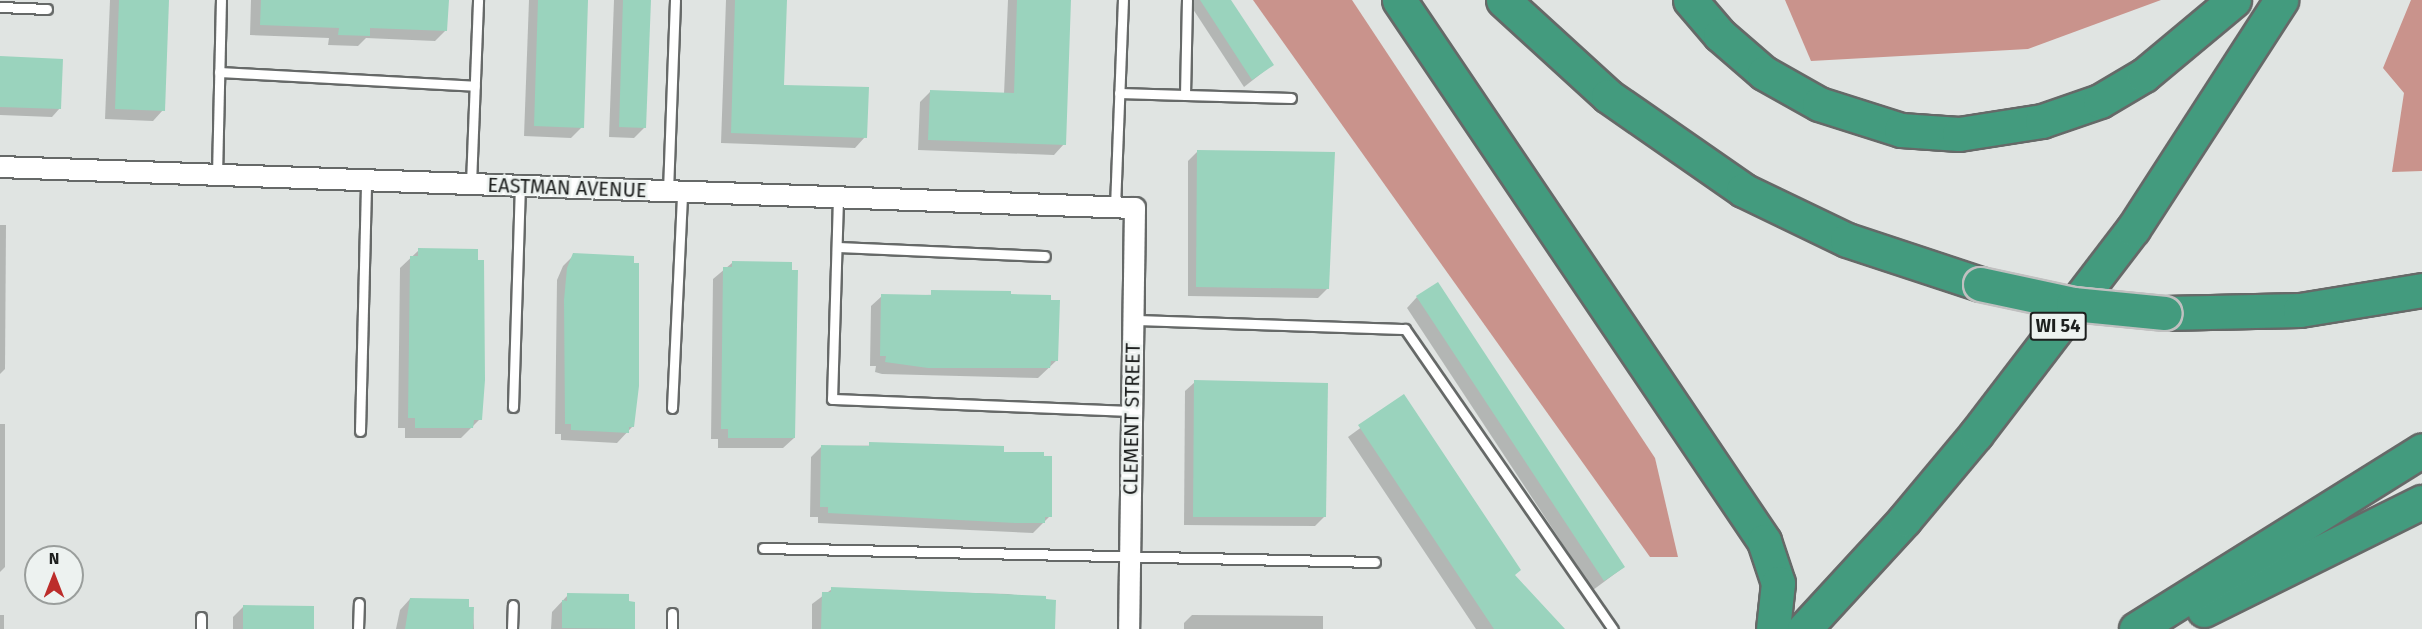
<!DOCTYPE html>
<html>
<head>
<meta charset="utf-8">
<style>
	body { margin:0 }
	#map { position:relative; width:2422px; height:629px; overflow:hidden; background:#e0e4e2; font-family:"Fira Sans",sans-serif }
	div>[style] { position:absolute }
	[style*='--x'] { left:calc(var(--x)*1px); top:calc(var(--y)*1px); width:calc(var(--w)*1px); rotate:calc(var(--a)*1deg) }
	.forest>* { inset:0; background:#c9938c }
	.shadow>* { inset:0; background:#0003 }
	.building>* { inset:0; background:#9ad3bd }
	.roads { filter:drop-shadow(2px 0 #666968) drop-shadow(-2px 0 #666968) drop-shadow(0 2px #666968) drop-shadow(0 -2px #666968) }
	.service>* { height:9px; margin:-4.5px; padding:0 4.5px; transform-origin:4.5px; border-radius:4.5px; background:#fff }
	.minor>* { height:20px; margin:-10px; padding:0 10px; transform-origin:10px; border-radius:10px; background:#fff }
	.motorway>* { height:33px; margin:-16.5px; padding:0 16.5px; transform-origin:16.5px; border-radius:16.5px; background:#439b7e }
	.bridges { filter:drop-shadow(2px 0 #c0c0c0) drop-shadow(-2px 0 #c0c0c0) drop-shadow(0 2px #c0c0c0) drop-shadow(0 -2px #c0c0c0) }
	.motorway-bridge>* { height:33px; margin:-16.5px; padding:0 16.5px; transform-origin:16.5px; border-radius:16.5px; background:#439b7e }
	span { translate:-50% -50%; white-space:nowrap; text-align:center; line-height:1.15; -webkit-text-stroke:5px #edf2f0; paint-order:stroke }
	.shield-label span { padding:2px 4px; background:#edf2f0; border:2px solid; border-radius:4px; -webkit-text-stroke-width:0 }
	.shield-label { font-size:18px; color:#1d1f1e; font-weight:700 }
	.street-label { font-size:20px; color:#1d1f1e }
	.north { position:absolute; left:24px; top:545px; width:60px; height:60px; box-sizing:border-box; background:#edf2f0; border:2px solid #9a9e9c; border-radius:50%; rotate:0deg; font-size:16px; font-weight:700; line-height:24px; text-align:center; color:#1d1f1e }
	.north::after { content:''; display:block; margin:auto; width:21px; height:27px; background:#bc2d2b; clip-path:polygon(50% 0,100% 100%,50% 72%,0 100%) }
</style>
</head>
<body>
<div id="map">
	<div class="forest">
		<div style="clip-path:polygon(1253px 0,1352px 0,1655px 458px,1678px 557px,1650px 557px)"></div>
		<div style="clip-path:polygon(1785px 0,2161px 0,2028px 49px,1811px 61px)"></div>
		<div style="clip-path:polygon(2411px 0,2422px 0,2422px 171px,2392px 172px,2404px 93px,2383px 68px)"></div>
	</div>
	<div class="shadow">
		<div style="clip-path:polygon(110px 0,167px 0,163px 110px,153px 121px,105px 119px)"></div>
		<div style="clip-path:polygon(251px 0,447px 0,446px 30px,435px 41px,366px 38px,358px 46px,328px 45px,329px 38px,250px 35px)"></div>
		<div style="clip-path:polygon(529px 0,587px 0,582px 127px,571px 138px,524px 136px)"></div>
		<div style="clip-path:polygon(614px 0,649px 0,645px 127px,634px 138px,609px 137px)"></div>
		<div style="clip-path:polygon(726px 0,786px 0,783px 86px,865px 137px,855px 148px,721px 143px)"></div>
		<div style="clip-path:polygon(1008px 0,1069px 0,1064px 144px,1054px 155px,918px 150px,920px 102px,930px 92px,1004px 94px)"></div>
		<div style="clip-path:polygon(1187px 0,1229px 0,1272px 65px,1244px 87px)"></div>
		<div style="clip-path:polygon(0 58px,60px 108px,52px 117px,0 115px)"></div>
		<div style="clip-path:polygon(1198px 151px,1328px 288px,1318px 298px,1188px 296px,1188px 161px)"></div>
		<div style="clip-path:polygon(0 225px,6px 225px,5px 369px,0 374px)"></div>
		<div style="clip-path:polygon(419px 250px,480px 419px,461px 438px,405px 438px,405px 428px,398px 428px,400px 268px)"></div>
		<div style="clip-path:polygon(574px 255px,633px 426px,617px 443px,561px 440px,561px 434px,555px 434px,557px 280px,563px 266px)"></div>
		<div style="clip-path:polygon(732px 263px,797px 271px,794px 438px,783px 448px,718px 448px,718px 439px,711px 439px,713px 279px)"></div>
		<div style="clip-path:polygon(1009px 293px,1057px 360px,1038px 378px,882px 374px,875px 372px,876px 366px,870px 366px,871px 306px,882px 296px)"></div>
		<div style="clip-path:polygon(1417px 297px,1624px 567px,1593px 590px,1407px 308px)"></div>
		<div style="clip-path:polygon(1195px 382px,1324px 517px,1315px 526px,1184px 525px,1185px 391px)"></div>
		<div style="clip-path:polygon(1403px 397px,1514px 576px,1561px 629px,1476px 629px,1348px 437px)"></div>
		<div style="clip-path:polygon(0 424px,5px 424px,5px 567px,0 572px)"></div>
		<div style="clip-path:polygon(952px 445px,1043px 458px,1050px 516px,1033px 533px,818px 523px,818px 517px,810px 517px,811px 457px,822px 446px)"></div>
		<div style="clip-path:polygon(832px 589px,1008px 594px,1054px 601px,1054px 629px,812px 629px,812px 604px)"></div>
		<div style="clip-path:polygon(568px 595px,634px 603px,634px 629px,551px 629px,552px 612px)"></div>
		<div style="clip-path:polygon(410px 599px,473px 609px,474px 629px,396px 629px,400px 610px)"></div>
		<div style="clip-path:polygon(244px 606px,313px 629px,233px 629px,233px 617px)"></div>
		<div style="clip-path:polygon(0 615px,4px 615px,4px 629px,0 629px)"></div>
		<div style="clip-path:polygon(1192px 615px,1323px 616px,1323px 629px,1184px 629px,1184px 623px)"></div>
	</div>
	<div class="building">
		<div style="clip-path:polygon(119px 0,169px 0,165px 111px,115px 109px)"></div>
		<div style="clip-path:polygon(261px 0,449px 0,447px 31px,370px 28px,370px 36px,338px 35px,339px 28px,260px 25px)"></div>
		<div style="clip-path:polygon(538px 0,588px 0,584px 128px,534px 126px)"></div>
		<div style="clip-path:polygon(623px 0,651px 0,646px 128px,619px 127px)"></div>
		<div style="clip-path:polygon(735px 0,787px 0,784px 85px,869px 87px,867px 138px,731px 133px)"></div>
		<div style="clip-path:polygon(1017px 0,1071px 0,1066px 145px,928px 140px,930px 90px,1014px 93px)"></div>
		<div style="clip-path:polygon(1200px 0,1231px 0,1274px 65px,1252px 80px)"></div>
		<div style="clip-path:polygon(0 56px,63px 59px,61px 109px,0 107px)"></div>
		<div style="clip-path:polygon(1197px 150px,1335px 152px,1329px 289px,1196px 287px)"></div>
		<div style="clip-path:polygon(418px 248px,478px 249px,478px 260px,484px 260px,485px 380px,482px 420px,474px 420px,473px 428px,415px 428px,415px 418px,408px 418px,410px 256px,418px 256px)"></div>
		<div style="clip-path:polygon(573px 253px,634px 256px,634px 263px,639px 263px,639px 386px,634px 427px,629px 427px,629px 433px,571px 430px,571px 424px,565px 424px,564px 300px,567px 268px)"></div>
		<div style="clip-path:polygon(732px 261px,792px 262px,792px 270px,798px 270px,795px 438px,728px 438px,728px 429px,721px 429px,723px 267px,732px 267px)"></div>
		<div style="clip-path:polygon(1438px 282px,1625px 567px,1604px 581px,1416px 296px)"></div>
		<div style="clip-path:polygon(931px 290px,1011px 291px,1011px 294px,1051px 295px,1051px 300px,1060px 300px,1058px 361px,1051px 361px,1050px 368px,928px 368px,885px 362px,886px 356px,880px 356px,881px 294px,931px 295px)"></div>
		<div style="clip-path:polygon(1194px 380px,1328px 383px,1326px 517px,1193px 517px)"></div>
		<div style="clip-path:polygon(1404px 394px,1521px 570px,1515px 575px,1565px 629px,1494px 629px,1358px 425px)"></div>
		<div style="clip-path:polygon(869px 442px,1004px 446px,1004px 452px,1044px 452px,1044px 456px,1052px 456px,1052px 517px,1045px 517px,1045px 523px,1015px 523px,828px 513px,828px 507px,820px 507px,821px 445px,869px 446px)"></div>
		<div style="clip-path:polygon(831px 587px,1046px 596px,1046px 599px,1056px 600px,1055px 629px,821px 629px,822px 592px,831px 592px)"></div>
		<div style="clip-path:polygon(567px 593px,629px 594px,629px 601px,635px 602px,635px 629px,562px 628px,562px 600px,567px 601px)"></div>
		<div style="clip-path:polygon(410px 598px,469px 599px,469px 607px,474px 607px,473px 629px,405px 629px)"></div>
		<div style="clip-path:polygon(243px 605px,314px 606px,314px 629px,243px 629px)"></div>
	</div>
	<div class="roads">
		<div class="service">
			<div style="--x:0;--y:7;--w:47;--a:2.4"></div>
			<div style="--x:219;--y:72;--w:256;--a:3.1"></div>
			<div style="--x:1119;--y:93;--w:66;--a:1.7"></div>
			<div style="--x:1185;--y:95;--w:95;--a:-88.8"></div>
			<div style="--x:1185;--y:95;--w:106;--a:1.6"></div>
			<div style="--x:217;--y:175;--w:175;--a:-88.7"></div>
			<div style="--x:471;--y:184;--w:184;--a:-87.8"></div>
			<div style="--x:668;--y:191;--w:191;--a:-87.9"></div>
			<div style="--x:838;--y:198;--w:201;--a:91.7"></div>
			<div style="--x:832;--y:399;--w:300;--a:2.3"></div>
			<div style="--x:1115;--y:207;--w:207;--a:-87.8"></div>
			<div style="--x:837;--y:247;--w:208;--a:2.5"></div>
			<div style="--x:1134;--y:320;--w:271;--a:1.9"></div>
			<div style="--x:1405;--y:329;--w:365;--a:55.3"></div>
			<div style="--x:513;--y:407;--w:221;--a:-88.2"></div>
			<div style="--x:672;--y:408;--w:216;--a:-87.3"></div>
			<div style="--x:360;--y:431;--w:251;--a:-88.6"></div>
			<div style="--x:763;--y:548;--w:612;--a:1.31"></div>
			<div style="--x:201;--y:629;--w:12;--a:-90"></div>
			<div style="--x:358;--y:629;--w:26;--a:-88"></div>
			<div style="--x:512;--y:629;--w:24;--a:-88"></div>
			<div style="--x:672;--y:629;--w:16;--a:-90"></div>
		</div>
		<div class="minor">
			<div style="--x:0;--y:167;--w:1136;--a:2.07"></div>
			<div style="--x:1135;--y:208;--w:421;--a:90.8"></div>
		</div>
		<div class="motorway">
			<div style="--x:1399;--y:0;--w:653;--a:55.99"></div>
			<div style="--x:1764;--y:541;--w:44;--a:71.6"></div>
			<div style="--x:1778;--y:583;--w:46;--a:96.2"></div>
			<div style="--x:1503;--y:0;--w:142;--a:42.4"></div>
			<div style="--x:1608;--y:96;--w:165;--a:34.8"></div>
			<div style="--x:1743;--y:190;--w:115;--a:25.7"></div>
			<div style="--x:1847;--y:240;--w:140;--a:18.3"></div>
			<div style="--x:1690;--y:0;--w:46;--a:49.4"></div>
			<div style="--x:1720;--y:35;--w:58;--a:40.8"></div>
			<div style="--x:1764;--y:73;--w:63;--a:29.4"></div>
			<div style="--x:1819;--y:104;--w:86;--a:17.6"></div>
			<div style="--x:1901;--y:130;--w:58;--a:3.9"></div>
			<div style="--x:1959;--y:134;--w:84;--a:-8.9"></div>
			<div style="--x:2042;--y:121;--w:61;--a:-19"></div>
			<div style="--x:2100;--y:101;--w:51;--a:-30.6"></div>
			<div style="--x:2144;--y:75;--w:117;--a:-39.8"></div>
			<div style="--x:2165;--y:313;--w:135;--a:-1.3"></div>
			<div style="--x:2300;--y:310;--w:124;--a:-9.3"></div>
			<div style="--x:2204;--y:610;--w:243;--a:-26.4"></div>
			<div style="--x:1804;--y:629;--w:149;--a:-47.4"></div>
			<div style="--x:1905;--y:519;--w:111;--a:-50.1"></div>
			<div style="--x:1976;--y:434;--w:258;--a:-52.6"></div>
			<div style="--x:2133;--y:229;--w:273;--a:-57.1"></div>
			<div style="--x:2136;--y:629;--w:337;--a:-32"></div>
		</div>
	</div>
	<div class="bridges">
		<div class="motorway-bridge">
			<div style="--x:1980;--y:284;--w:95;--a:12.1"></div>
			<div style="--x:2073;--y:304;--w:92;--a:5.6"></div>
		</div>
	</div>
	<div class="shield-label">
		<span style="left:2058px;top:326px">WI 54</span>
	</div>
	<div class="street-label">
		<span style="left:567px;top:188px;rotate:2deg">EASTMAN AVENUE</span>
		<span style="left:1132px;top:419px;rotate:-89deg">CLEMENT STREET</span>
	</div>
	<div class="north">N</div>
</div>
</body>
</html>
